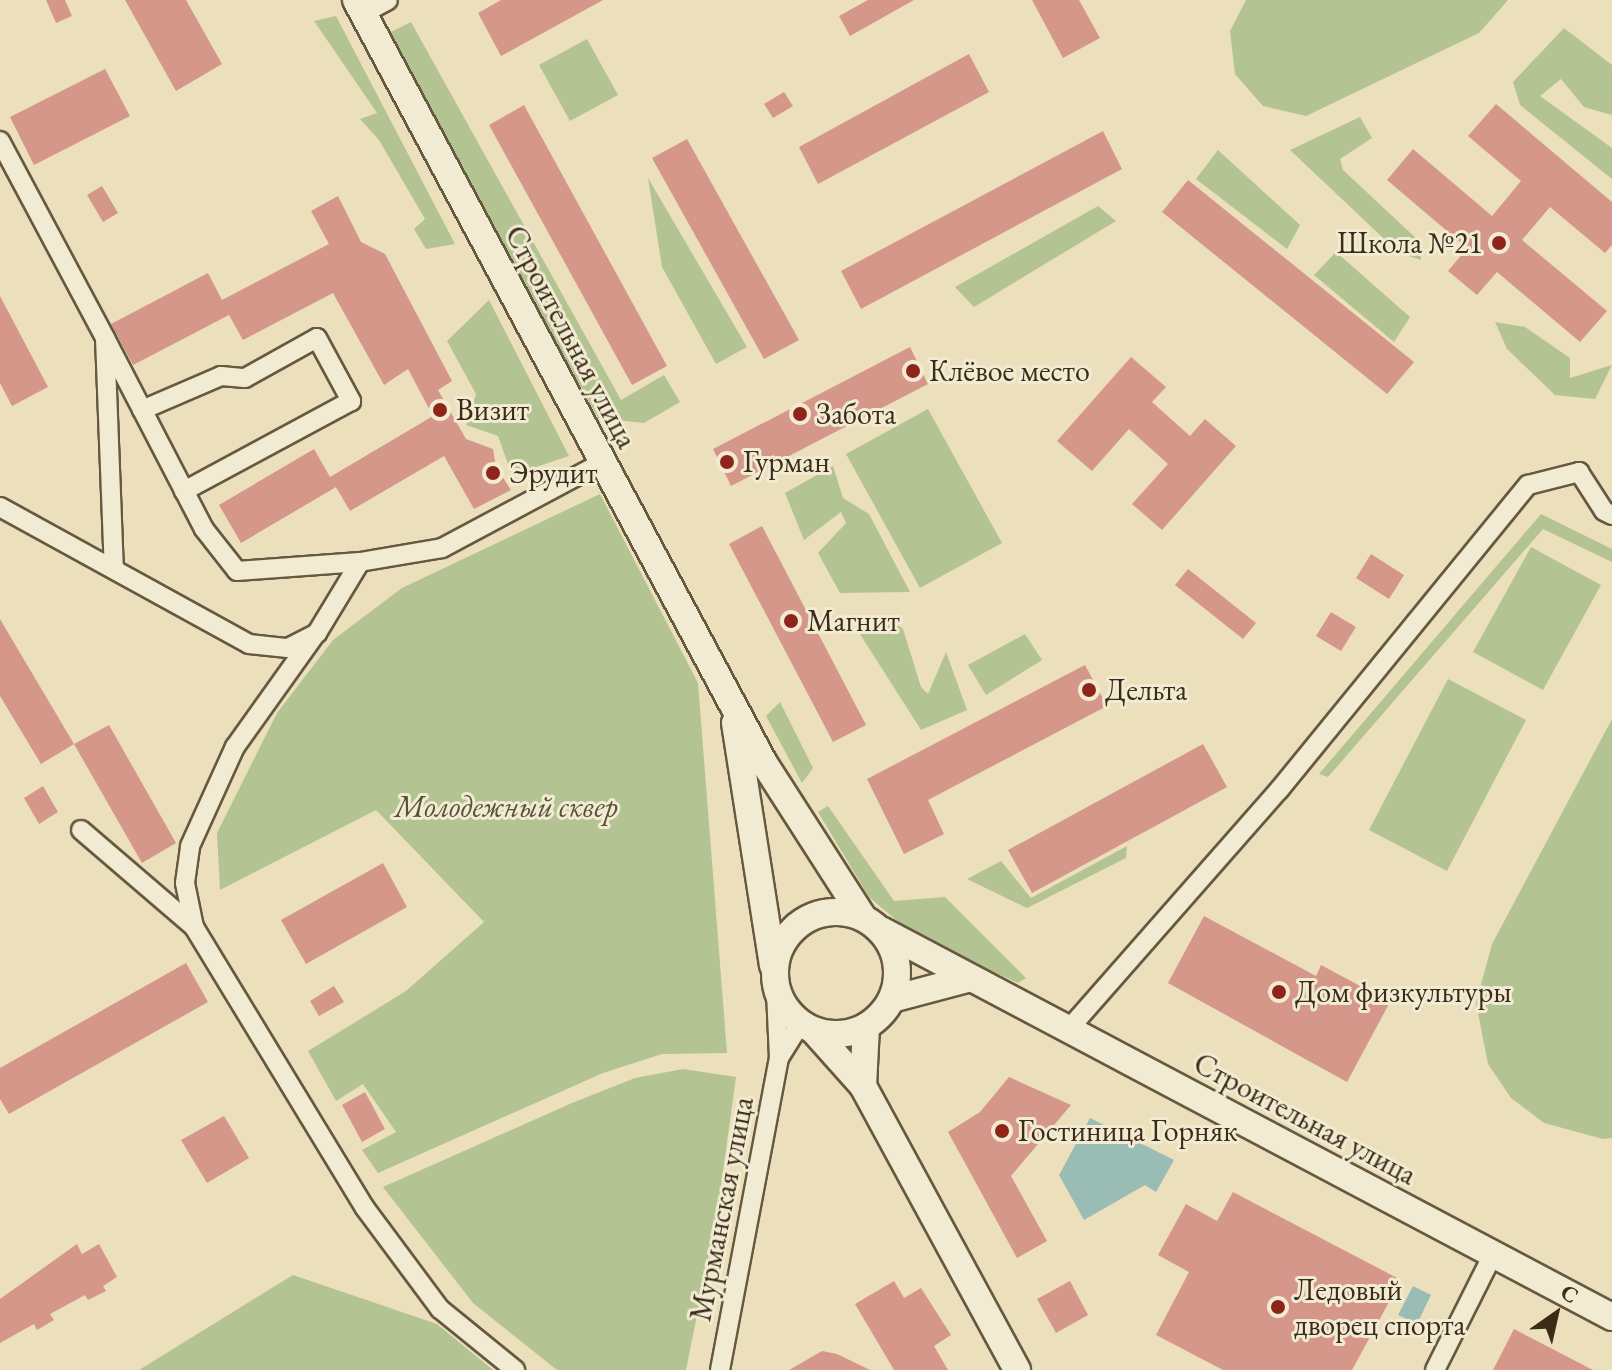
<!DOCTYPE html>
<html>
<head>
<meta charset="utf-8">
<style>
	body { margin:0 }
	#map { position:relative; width:1612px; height:1370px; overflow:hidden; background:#ebe0bb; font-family:"EB Garamond",serif }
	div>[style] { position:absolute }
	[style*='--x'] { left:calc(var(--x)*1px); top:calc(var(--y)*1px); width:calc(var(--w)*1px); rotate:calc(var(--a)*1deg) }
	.green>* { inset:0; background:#b4c392 }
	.water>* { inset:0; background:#99bcb4 }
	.building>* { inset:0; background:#d59789 }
	.roads { filter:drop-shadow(2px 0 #675840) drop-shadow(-2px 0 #675840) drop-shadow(0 2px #675840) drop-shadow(0 -2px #675840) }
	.street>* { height:18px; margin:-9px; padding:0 9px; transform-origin:9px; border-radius:9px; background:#f2ebd3 }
	.secondary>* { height:26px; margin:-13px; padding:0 13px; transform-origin:13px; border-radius:13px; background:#f2ebd3 }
	.secondary>.ring { margin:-13px; padding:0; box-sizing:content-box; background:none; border:26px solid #f2ebd3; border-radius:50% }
	.dots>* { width:22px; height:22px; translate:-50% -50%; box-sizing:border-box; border:4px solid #f2ebd3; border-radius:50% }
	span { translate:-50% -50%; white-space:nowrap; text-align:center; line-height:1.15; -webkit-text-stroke:6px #f2ebd3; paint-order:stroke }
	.poi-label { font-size:30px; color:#3b2b17 }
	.right { translate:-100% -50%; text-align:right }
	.left { translate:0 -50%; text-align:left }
	.street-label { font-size:30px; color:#3b2b17 }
	.park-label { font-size:30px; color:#595136; font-style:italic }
	.north { position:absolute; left:1516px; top:1274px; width:80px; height:80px; -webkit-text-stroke:6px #f2ebd3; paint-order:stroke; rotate:34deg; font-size:22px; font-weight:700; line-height:32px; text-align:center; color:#3b2b17 }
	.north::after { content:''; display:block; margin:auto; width:28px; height:36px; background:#3b2b17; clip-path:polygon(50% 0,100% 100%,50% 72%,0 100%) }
</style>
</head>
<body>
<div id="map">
	<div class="green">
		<div style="clip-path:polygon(1246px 0,1508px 0,1479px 33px,1306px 116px,1263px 106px,1235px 74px,1230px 31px)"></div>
		<div style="clip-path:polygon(336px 16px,455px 244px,426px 249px,414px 229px,425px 219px,379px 140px,360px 119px,377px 113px,314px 21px)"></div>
		<div style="clip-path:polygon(411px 22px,621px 400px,664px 375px,680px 402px,644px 423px,598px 418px,387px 34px)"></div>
		<div style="clip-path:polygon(1564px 28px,1612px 65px,1612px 115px,1584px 107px,1561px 79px,1540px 96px,1612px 148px,1612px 179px,1520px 105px,1513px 82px)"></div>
		<div style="clip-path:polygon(587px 39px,618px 95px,570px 121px,539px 65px)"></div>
		<div style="clip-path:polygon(1360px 117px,1372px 138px,1340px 159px,1343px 170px,1419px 241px,1421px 260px,1399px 253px,1290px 150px)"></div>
		<div style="clip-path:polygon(1218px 150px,1300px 225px,1287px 249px,1196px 179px)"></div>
		<div style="clip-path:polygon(648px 178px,747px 347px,716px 364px,662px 267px)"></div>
		<div style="clip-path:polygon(1098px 206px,1116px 221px,974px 307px,955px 287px)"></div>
		<div style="clip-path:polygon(1336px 252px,1410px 317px,1394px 342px,1314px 275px)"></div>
		<div style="clip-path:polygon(489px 300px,569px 456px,512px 475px,498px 436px,466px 425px,476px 394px,447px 341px)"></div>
		<div style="clip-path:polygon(1495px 322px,1525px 327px,1570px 358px,1570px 378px,1612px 365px,1595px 399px,1555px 395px,1507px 349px)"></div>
		<div style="clip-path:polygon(928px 409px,1002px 543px,920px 588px,846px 454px)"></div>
		<div style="clip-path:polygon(833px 466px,843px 498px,869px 514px,910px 592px,840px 593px,818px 553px,846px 523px,841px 512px,804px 540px,785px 493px)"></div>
		<div style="clip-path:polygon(600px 494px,698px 683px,727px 1053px,662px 1054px,603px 1073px,378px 1173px,362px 1150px,396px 1132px,363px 1084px,336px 1101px,308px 1051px,406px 991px,484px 922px,376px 810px,220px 890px,217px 833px,277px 713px,333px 640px,402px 588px)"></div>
		<div style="clip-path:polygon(1541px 514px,1612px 549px,1612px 562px,1543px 529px,1328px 777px,1319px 774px)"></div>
		<div style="clip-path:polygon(1531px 547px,1601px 585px,1543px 690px,1473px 652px)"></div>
		<div style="clip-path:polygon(889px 618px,903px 629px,921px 687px,928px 694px,946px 652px,967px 710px,921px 730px,858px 631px)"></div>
		<div style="clip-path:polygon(1025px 634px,1042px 660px,986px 695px,968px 665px)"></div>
		<div style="clip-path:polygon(1448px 679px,1526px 720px,1447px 871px,1369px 830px)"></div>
		<div style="clip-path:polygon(780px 702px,813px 768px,802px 783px,766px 716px)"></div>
		<div style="clip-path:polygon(1612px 719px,1612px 1138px,1603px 1139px,1544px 1123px,1511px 1098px,1488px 1064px,1476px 1003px,1492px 944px)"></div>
		<div style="clip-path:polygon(828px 806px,894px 901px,945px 897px,1026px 978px,1018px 983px,915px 936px,869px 897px,818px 812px)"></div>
		<div style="clip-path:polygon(1127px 846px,1126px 858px,1027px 908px,967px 879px,1001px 861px,1031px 898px)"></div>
		<div style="clip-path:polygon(683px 1069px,736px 1077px,717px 1215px,686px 1370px,557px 1370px,473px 1303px,383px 1187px,572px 1103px,635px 1078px)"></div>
		<div style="clip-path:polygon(293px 1275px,437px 1324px,493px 1370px,139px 1370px)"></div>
	</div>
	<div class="water">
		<div style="clip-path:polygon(1090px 1118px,1174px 1160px,1156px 1192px,1145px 1185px,1084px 1220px,1059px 1175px)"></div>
		<div style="clip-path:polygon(1413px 1286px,1431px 1295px,1417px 1324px,1398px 1315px)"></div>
	</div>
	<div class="building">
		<div style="clip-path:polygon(46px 0,65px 0,72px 16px,56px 23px)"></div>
		<div style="clip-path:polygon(125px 0,186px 0,222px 64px,176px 91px)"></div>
		<div style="clip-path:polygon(501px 0,603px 0,501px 56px,478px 13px)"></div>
		<div style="clip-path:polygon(868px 0,914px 0,850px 36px,839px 16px)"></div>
		<div style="clip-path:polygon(1032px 0,1079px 0,1100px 38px,1063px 58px)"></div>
		<div style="clip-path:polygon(969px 54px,989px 92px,818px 184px,799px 147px)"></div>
		<div style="clip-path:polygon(105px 69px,130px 116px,34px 165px,10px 117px)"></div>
		<div style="clip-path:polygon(784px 92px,793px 106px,773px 118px,764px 104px)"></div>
		<div style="clip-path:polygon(1496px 104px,1612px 202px,1612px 245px,1605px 253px,1550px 207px,1522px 240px,1607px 311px,1580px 342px,1497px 272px,1477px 295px,1448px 271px,1467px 248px,1387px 180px,1413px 149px,1492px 216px,1521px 181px,1468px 136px)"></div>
		<div style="clip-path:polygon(524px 105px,667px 366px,632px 385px,489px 125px)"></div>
		<div style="clip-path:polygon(1103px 131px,1122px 169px,861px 309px,841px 271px)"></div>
		<div style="clip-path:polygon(687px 139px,799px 340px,764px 359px,652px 158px)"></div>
		<div style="clip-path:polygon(1188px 180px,1414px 362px,1387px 394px,1162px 212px)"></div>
		<div style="clip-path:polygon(102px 186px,118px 213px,103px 222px,87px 195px)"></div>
		<div style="clip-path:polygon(338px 196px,361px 242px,385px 254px,452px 381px,438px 390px,466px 439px,493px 449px,496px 467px,511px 490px,474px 509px,444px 456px,350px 511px,330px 477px,336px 487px,241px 543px,219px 505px,314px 449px,330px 477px,433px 416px,408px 369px,384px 385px,333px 293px,243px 340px,229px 315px,133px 365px,111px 324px,208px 273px,222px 300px,329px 244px,311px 211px)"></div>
		<div style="clip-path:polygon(0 296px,48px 387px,12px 406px,0 383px)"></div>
		<div style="clip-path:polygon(910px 347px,928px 384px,731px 486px,713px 449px)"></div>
		<div style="clip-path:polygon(1131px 357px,1166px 387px,1152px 402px,1190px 436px,1205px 419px,1236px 446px,1162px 530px,1132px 504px,1168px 464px,1129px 429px,1092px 471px,1057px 441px)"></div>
		<div style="clip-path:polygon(762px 526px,866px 725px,833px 742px,729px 544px)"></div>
		<div style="clip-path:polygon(1371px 554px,1404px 575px,1389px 599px,1356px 578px)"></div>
		<div style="clip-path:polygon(1188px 569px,1256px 623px,1243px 639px,1175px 585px)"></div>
		<div style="clip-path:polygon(1331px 612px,1356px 627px,1341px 651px,1316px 636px)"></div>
		<div style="clip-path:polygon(0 619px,74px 744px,41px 764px,0 696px)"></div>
		<div style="clip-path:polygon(1085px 665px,1107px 706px,928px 800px,944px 834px,904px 854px,867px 779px)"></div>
		<div style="clip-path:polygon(109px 725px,176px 843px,142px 863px,74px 744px)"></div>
		<div style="clip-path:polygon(1203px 744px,1227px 787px,1032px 893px,1008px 850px)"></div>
		<div style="clip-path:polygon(43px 786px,58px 812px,39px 824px,24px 798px)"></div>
		<div style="clip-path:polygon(383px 863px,407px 907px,306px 964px,281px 920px)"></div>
		<div style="clip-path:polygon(1204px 916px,1316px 976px,1321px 965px,1390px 1002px,1347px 1082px,1168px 983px)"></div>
		<div style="clip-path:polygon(186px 963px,208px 1002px,9px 1114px,0 1099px,0 1068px)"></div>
		<div style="clip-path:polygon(334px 986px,344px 1002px,319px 1016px,310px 1001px)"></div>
		<div style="clip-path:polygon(1009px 1077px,1071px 1105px,1011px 1176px,1047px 1241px,1017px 1258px,948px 1132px,980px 1112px)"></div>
		<div style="clip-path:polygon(365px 1092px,385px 1129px,362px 1142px,342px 1105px)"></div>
		<div style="clip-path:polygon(224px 1116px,249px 1158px,207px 1183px,181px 1140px)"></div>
		<div style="clip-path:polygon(1233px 1192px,1401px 1280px,1352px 1370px,1223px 1370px,1156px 1335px,1189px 1272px,1158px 1255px,1186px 1204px,1217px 1221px)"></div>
		<div style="clip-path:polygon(77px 1244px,82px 1254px,99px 1244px,117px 1277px,103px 1286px,106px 1291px,88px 1300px,85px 1295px,50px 1314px,54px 1320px,37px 1330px,34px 1324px,0 1343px,0 1299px)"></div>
		<div style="clip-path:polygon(894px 1281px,904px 1298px,921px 1288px,951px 1335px,934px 1346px,948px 1370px,894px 1370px,855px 1304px)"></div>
		<div style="clip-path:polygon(1070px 1281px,1088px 1315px,1056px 1333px,1037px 1299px)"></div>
		<div style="clip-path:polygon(1514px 1329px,1593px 1370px,1493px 1370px)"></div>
		<div style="clip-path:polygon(822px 1351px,837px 1354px,870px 1370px,789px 1370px)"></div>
	</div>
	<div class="roads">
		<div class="street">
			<div style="--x:364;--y:13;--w:27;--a:-28"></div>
			<div style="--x:0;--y:141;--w:223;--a:61.9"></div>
			<div style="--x:105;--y:338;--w:231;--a:87.8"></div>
			<div style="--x:105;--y:338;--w:215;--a:62.6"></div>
			<div style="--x:204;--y:529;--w:53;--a:51.8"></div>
			<div style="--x:237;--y:571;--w:123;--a:-4.2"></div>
			<div style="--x:360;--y:562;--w:83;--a:-9.7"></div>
			<div style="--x:442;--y:548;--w:183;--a:-28.1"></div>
			<div style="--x:142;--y:410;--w:86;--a:-23.3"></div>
			<div style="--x:221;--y:376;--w:24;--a:5"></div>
			<div style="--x:245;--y:378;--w:82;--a:-29.1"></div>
			<div style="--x:317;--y:338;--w:72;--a:61.6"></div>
			<div style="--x:351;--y:401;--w:190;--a:151.7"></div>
			<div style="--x:0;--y:507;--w:284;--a:28.8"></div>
			<div style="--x:249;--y:644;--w:39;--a:6"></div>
			<div style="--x:288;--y:648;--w:33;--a:-27"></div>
			<div style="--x:317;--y:633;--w:83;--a:-58.8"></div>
			<div style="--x:81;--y:830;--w:149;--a:40.6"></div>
			<div style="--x:194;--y:927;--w:329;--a:58.7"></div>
			<div style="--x:365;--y:1208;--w:126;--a:53.4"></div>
			<div style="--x:440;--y:1309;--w:97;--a:39.1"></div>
			<div style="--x:194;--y:927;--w:45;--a:-101.6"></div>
			<div style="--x:185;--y:883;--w:37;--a:-82"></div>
			<div style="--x:190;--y:846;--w:109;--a:-65.6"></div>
			<div style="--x:235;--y:747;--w:138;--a:-54.5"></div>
			<div style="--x:1068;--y:1030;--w:320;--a:-48.7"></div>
			<div style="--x:1279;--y:790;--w:394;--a:-50.8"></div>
			<div style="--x:1528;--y:485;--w:53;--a:-14.3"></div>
			<div style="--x:1579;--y:472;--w:46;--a:57.3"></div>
			<div style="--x:1604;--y:511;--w:9;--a:27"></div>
			<div style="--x:779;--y:1058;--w:40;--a:-58"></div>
			<div style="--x:720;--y:1370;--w:318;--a:-79.3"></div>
			<div style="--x:779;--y:1058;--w:67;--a:-92.6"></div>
			<div style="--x:1435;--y:1370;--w:130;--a:-63.4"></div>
		</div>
		<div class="secondary">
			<div style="--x:356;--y:0;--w:865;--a:61.87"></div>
			<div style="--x:764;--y:763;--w:183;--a:57.3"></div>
			<div style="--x:735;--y:723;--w:245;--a:81.1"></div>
			<div class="ring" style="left:775px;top:912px;width:96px;height:96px"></div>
			<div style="--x:881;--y:930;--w:827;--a:27.9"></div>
			<div style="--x:892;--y:999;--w:78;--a:-14.9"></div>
			<div style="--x:814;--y:1031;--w:74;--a:48.3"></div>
			<div style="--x:863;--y:1086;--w:323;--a:61.5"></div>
			<div style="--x:863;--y:1086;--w:59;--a:-87.1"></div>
		</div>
	</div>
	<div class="dots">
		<div style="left:1499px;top:243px;background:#8f2418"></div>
		<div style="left:913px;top:371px;background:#8f2418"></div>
		<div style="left:440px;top:410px;background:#8f2418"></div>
		<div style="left:800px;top:414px;background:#8f2418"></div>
		<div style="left:727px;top:462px;background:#8f2418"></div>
		<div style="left:493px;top:473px;background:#8f2418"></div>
		<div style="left:791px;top:621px;background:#8f2418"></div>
		<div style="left:1089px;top:690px;background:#8f2418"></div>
		<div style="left:1279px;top:992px;background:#8f2418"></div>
		<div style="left:1002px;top:1131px;background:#8f2418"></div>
		<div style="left:1278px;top:1307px;background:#8f2418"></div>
	</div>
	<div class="poi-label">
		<span class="right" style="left:1483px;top:243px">Школа №21</span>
		<span class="left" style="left:929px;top:371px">Клёвое место</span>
		<span class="left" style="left:456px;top:410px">Визит</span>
		<span class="left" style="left:816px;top:414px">Забота</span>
		<span class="left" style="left:743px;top:462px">Гурман</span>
		<span class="left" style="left:509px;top:473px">Эрудит</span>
		<span class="left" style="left:807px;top:621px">Магнит</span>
		<span class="left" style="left:1105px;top:690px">Дельта</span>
		<span class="left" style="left:1295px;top:992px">Дом физкультуры</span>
		<span class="left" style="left:1018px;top:1131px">Гостиница Горняк</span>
		<span class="left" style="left:1294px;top:1307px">Ледовый<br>дворец спорта</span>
	</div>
	<div class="street-label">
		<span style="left:571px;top:337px;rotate:62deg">Строительная улица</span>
		<span style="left:1305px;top:1119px;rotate:28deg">Строительная улица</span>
		<span style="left:722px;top:1209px;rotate:-79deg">Мурманская улица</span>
	</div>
	<div class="park-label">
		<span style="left:506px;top:807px">Молодежный сквер</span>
	</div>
	<div class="north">С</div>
</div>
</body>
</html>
